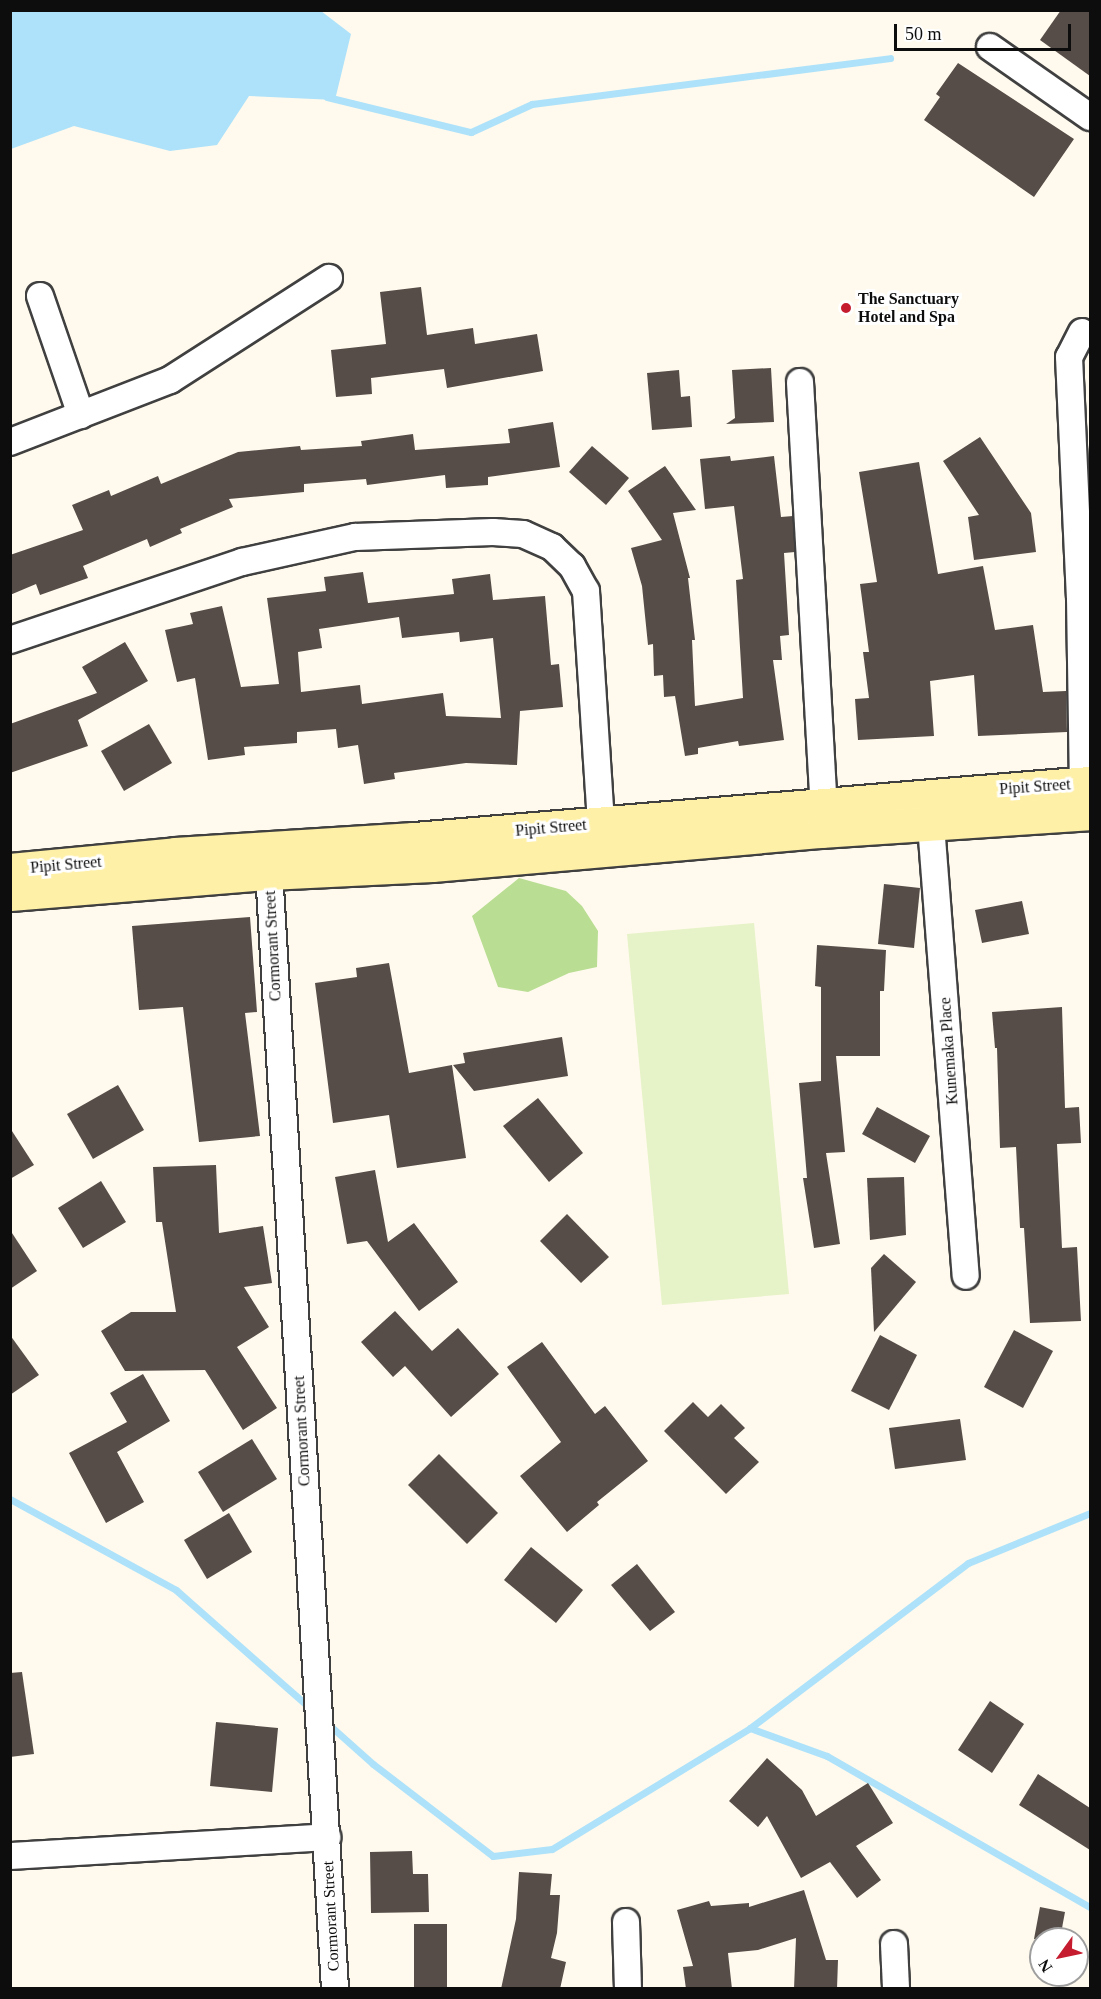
<!DOCTYPE html>
<html>
<head>
<meta charset="utf-8">
<style>
	body { margin:0 }
	#map { position:relative; width:1101px; height:1999px; overflow:hidden; background:#fffaed; font-family:"Times New Roman",serif }
	div>[style] { position:absolute }
	[style*='--x'] { left:calc(var(--x)*1px); top:calc(var(--y)*1px); width:calc(var(--w)*1px); rotate:calc(var(--a)*1deg) }
	.forest>* { inset:0; background:#b9de93 }
	.pitch>* { inset:0; background:#e6f2c7 }
	.water>* { inset:0; background:#aee2fa }
	.stream>* { height:7px; margin:-3.5px; padding:0 3.5px; transform-origin:3.5px; border-radius:3.5px; background:#aee2fa }
	.building>* { inset:0; background:#564d49 }
	.roads { filter:drop-shadow(2px 0 #404040) drop-shadow(-2px 0 #404040) drop-shadow(0 2px #404040) drop-shadow(0 -2px #404040) }
	.street>* { height:26px; margin:-13px; padding:0 13px; transform-origin:13px; border-radius:13px; background:#fff }
	.secondary>* { height:33px; margin:-16.5px; padding:0 16.5px; transform-origin:16.5px; border-radius:16.5px; background:#fff0a8 }
	.dots>* { width:16px; height:16px; translate:-50% -50%; box-sizing:border-box; border:3px solid #fff; border-radius:50% }
	span { translate:-50% -50%; white-space:nowrap; text-align:center; line-height:1.15; -webkit-text-stroke:6px #fff; paint-order:stroke }
	.poi-label { font-size:16px; color:#0d0d0d; font-weight:700 }
	.left { translate:0 -50%; text-align:left }
	.street-label { font-size:16px; color:#0d0d0d }
	.frame { position:absolute; inset:0; border:12px solid #0d0d0d; pointer-events:none }
	.north { position:absolute; left:1029px; top:1927px; width:60px; height:60px; box-sizing:border-box; background:#fff; border:2px solid #9e9e9e; border-radius:50%; rotate:237deg; font-size:16px; font-weight:700; line-height:24px; text-align:center; color:#0d0d0d }
	.north::after { content:''; display:block; margin:auto; width:21px; height:27px; background:#c51d2f; clip-path:polygon(50% 0,100% 100%,50% 72%,0 100%) }
	.scale { position:absolute; left:894px; top:24px; width:177px; height:27px; box-sizing:border-box; border:3px solid #0d0d0d; border-top:0; padding-left:8px; font-size:18px; line-height:21px; white-space:nowrap; color:#0d0d0d; -webkit-text-stroke:4px #fff; paint-order:stroke }
</style>
</head>
<body>
<div id="map">
	<div class="forest">
		<div style="clip-path:polygon(519px 878px,566px 891px,582px 906px,598px 931px,597px 967px,569px 973px,528px 992px,498px 987px,472px 916px)"></div>
	</div>
	<div class="pitch">
		<div style="clip-path:polygon(754px 923px,789px 1294px,662px 1305px,627px 934px)"></div>
	</div>
	<div class="water">
		<div style="clip-path:polygon(11px 10px,321px 11px,351px 34px,335px 100px,249px 96px,217px 145px,170px 151px,74px 126px,11px 149px)"></div>
	</div>
	<div class="stream">
		<div style="--x:327;--y:97;--w:148;--a:13.7"></div>
		<div style="--x:471;--y:132;--w:67;--a:-24.7"></div>
		<div style="--x:532;--y:104;--w:361;--a:-7.3"></div>
		<div style="--x:10;--y:1499;--w:189;--a:28.7"></div>
		<div style="--x:176;--y:1590;--w:181;--a:41.4"></div>
		<div style="--x:327;--y:1723;--w:62;--a:41.7"></div>
		<div style="--x:373;--y:1764;--w:151;--a:37.5"></div>
		<div style="--x:493;--y:1856;--w:59;--a:-6.8"></div>
		<div style="--x:552;--y:1849;--w:232;--a:-31.4"></div>
		<div style="--x:750;--y:1728;--w:273;--a:-37.1"></div>
		<div style="--x:968;--y:1563;--w:132;--a:-22.3"></div>
		<div style="--x:750;--y:1728;--w:82;--a:20"></div>
		<div style="--x:827;--y:1756;--w:303;--a:29.9"></div>
	</div>
	<div class="building">
		<div style="clip-path:polygon(1061px 10px,1090px 10px,1090px 76px,1040px 40px)"></div>
		<div style="clip-path:polygon(958px 63px,1074px 139px,1034px 197px,924px 120px,940px 97px,936px 94px)"></div>
		<div style="clip-path:polygon(421px 287px,427px 335px,473px 328px,475px 344px,537px 334px,543px 371px,447px 388px,444px 369px,371px 378px,372px 394px,336px 397px,331px 350px,386px 344px,380px 292px)"></div>
		<div style="clip-path:polygon(771px 368px,774px 422px,726px 424px,735px 418px,732px 370px)"></div>
		<div style="clip-path:polygon(679px 370px,681px 397px,690px 396px,692px 427px,652px 430px,647px 373px)"></div>
		<div style="clip-path:polygon(553px 422px,560px 467px,488px 477px,488px 485px,446px 488px,445px 475px,367px 485px,366px 479px,304px 484px,304px 492px,229px 499px,233px 507px,180px 529px,182px 533px,150px 547px,147px 539px,83px 566px,88px 578px,40px 595px,36px 584px,10px 595px,10px 555px,83px 530px,72px 505px,109px 490px,111px 496px,158px 476px,161px 484px,238px 452px,300px 446px,301px 450px,362px 446px,361px 441px,413px 434px,415px 450px,510px 443px,508px 429px)"></div>
		<div style="clip-path:polygon(980px 437px,1031px 513px,1036px 552px,974px 560px,968px 517px,979px 515px,943px 461px)"></div>
		<div style="clip-path:polygon(592px 446px,629px 478px,606px 505px,569px 472px)"></div>
		<div style="clip-path:polygon(730px 456px,731px 461px,774px 456px,781px 517px,793px 516px,795px 552px,784px 553px,789px 635px,780px 636px,782px 660px,773px 660px,784px 740px,739px 746px,738px 741px,698px 748px,698px 754px,685px 756px,675px 696px,664px 697px,663px 675px,654px 676px,653px 644px,648px 645px,642px 586px,631px 548px,662px 540px,628px 491px,665px 466px,696px 510px,673px 513px,690px 578px,688px 578px,695px 640px,692px 640px,695px 706px,743px 698px,736px 580px,743px 579px,734px 506px,705px 509px,700px 459px)"></div>
		<div style="clip-path:polygon(919px 462px,938px 574px,983px 566px,995px 630px,1033px 625px,1043px 692px,1066px 691px,1067px 732px,978px 736px,974px 675px,930px 681px,934px 736px,858px 740px,855px 699px,869px 698px,863px 652px,869px 652px,860px 584px,877px 582px,859px 472px)"></div>
		<div style="clip-path:polygon(evenodd,363px 572px,368px 603px,454px 594px,452px 579px,490px 574px,493px 600px,545px 596px,551px 665px,559px 664px,563px 707px,520px 711px,517px 765px,466px 763px,394px 773px,395px 779px,364px 784px,358px 745px,338px 748px,336px 729px,297px 732px,297px 743px,244px 747px,245px 755px,208px 760px,195px 678px,177px 682px,165px 630px,193px 624px,190px 613px,222px 606px,241px 687px,279px 684px,267px 598px,326px 591px,324px 577px,363px 572px,399px 617px,402px 638px,459px 632px,460px 642px,493px 638px,501px 718px,446px 716px,443px 693px,362px 704px,360px 685px,301px 692px,298px 652px,322px 648px,319px 629px,399px 617px)"></div>
		<div style="clip-path:polygon(125px 642px,148px 681px,78px 720px,88px 746px,10px 773px,10px 724px,97px 693px,82px 667px)"></div>
		<div style="clip-path:polygon(149px 724px,172px 763px,124px 791px,101px 751px)"></div>
		<div style="clip-path:polygon(884px 884px,920px 888px,914px 948px,878px 944px)"></div>
		<div style="clip-path:polygon(1022px 901px,1029px 934px,982px 943px,975px 910px)"></div>
		<div style="clip-path:polygon(250px 917px,257px 1012px,245px 1013px,260px 1136px,199px 1142px,183px 1007px,139px 1010px,132px 926px)"></div>
		<div style="clip-path:polygon(817px 945px,886px 950px,884px 991px,880px 991px,880px 1056px,836px 1056px,845px 1152px,826px 1153px,840px 1244px,814px 1248px,803px 1178px,807px 1178px,799px 1083px,821px 1081px,821px 987px,815px 986px)"></div>
		<div style="clip-path:polygon(389px 963px,409px 1073px,452px 1065px,466px 1158px,397px 1168px,389px 1115px,333px 1123px,315px 983px,357px 977px,356px 968px)"></div>
		<div style="clip-path:polygon(1062px 1007px,1065px 1108px,1079px 1107px,1081px 1143px,1057px 1144px,1062px 1248px,1077px 1247px,1081px 1321px,1030px 1323px,1024px 1228px,1020px 1228px,1016px 1147px,1000px 1148px,997px 1048px,995px 1048px,992px 1012px)"></div>
		<div style="clip-path:polygon(562px 1037px,568px 1076px,474px 1091px,453px 1065px,465px 1063px,463px 1053px)"></div>
		<div style="clip-path:polygon(118px 1085px,144px 1130px,93px 1159px,67px 1114px)"></div>
		<div style="clip-path:polygon(538px 1098px,583px 1153px,549px 1182px,503px 1126px)"></div>
		<div style="clip-path:polygon(877px 1107px,930px 1136px,915px 1163px,862px 1134px)"></div>
		<div style="clip-path:polygon(10px 1128px,34px 1165px,10px 1179px)"></div>
		<div style="clip-path:polygon(216px 1165px,219px 1233px,263px 1226px,272px 1283px,244px 1287px,269px 1327px,237px 1347px,277px 1408px,243px 1430px,205px 1370px,125px 1371px,101px 1331px,131px 1312px,176px 1312px,162px 1222px,156px 1222px,153px 1167px)"></div>
		<div style="clip-path:polygon(375px 1170px,388px 1242px,414px 1223px,458px 1282px,419px 1311px,367px 1241px,347px 1244px,335px 1177px)"></div>
		<div style="clip-path:polygon(904px 1177px,906px 1235px,870px 1240px,867px 1178px)"></div>
		<div style="clip-path:polygon(101px 1181px,126px 1222px,83px 1248px,58px 1208px)"></div>
		<div style="clip-path:polygon(567px 1214px,609px 1257px,581px 1283px,540px 1241px)"></div>
		<div style="clip-path:polygon(10px 1230px,37px 1271px,10px 1289px)"></div>
		<div style="clip-path:polygon(884px 1254px,916px 1282px,874px 1332px,871px 1268px)"></div>
		<div style="clip-path:polygon(395px 1311px,432px 1351px,458px 1328px,499px 1374px,451px 1417px,405px 1366px,393px 1377px,361px 1342px)"></div>
		<div style="clip-path:polygon(1014px 1330px,1053px 1351px,1023px 1408px,984px 1387px)"></div>
		<div style="clip-path:polygon(10px 1335px,39px 1375px,10px 1395px)"></div>
		<div style="clip-path:polygon(880px 1335px,917px 1355px,889px 1410px,851px 1391px)"></div>
		<div style="clip-path:polygon(542px 1342px,595px 1414px,605px 1406px,648px 1461px,597px 1502px,599px 1505px,567px 1532px,520px 1476px,561px 1442px,507px 1367px)"></div>
		<div style="clip-path:polygon(143px 1374px,170px 1421px,117px 1452px,144px 1502px,106px 1523px,69px 1453px,127px 1422px,110px 1393px)"></div>
		<div style="clip-path:polygon(693px 1402px,708px 1417px,721px 1404px,745px 1428px,734px 1438px,759px 1462px,726px 1494px,664px 1431px)"></div>
		<div style="clip-path:polygon(960px 1419px,966px 1460px,895px 1469px,889px 1428px)"></div>
		<div style="clip-path:polygon(252px 1439px,277px 1479px,223px 1512px,198px 1472px)"></div>
		<div style="clip-path:polygon(439px 1454px,498px 1513px,467px 1544px,408px 1485px)"></div>
		<div style="clip-path:polygon(229px 1513px,252px 1552px,207px 1579px,184px 1540px)"></div>
		<div style="clip-path:polygon(531px 1547px,583px 1590px,556px 1623px,504px 1580px)"></div>
		<div style="clip-path:polygon(637px 1564px,675px 1612px,650px 1631px,611px 1585px)"></div>
		<div style="clip-path:polygon(22px 1672px,34px 1754px,10px 1757px,10px 1673px)"></div>
		<div style="clip-path:polygon(990px 1701px,1024px 1724px,992px 1773px,958px 1750px)"></div>
		<div style="clip-path:polygon(216px 1722px,278px 1728px,272px 1792px,210px 1786px)"></div>
		<div style="clip-path:polygon(767px 1758px,802px 1790px,816px 1816px,868px 1783px,893px 1823px,856px 1846px,881px 1880px,857px 1898px,830px 1862px,801px 1878px,767px 1816px,758px 1827px,729px 1801px)"></div>
		<div style="clip-path:polygon(1038px 1774px,1090px 1808px,1090px 1850px,1019px 1805px)"></div>
		<div style="clip-path:polygon(412px 1851px,413px 1874px,428px 1874px,429px 1912px,371px 1913px,370px 1852px)"></div>
		<div style="clip-path:polygon(519px 1872px,552px 1874px,550px 1895px,560px 1895px,557px 1933px,551px 1958px,566px 1962px,560px 1989px,501px 1989px,516px 1919px)"></div>
		<div style="clip-path:polygon(804px 1890px,826px 1960px,838px 1960px,837px 1989px,794px 1989px,796px 1938px,758px 1950px,728px 1953px,732px 1989px,686px 1989px,683px 1967px,693px 1966px,677px 1910px,709px 1901px,711px 1906px,749px 1903px,749px 1907px)"></div>
		<div style="clip-path:polygon(1040px 1907px,1065px 1912px,1060px 1939px,1034px 1939px)"></div>
		<div style="clip-path:polygon(414px 1924px,447px 1924px,447px 1989px,414px 1989px)"></div>
	</div>
	<div class="roads">
		<div class="street">
			<div style="--x:990;--y:47;--w:122;--a:35"></div>
			<div style="--x:40;--y:296;--w:126;--a:71"></div>
			<div style="--x:1082;--y:332;--w:28;--a:117"></div>
			<div style="--x:1069;--y:357;--w:241;--a:87.4"></div>
			<div style="--x:1080;--y:598;--w:186;--a:89.1"></div>
			<div style="--x:800;--y:382;--w:424;--a:86.8"></div>
			<div style="--x:10;--y:442;--w:172;--a:-21.2"></div>
			<div style="--x:170;--y:380;--w:189;--a:-32.7"></div>
			<div style="--x:10;--y:640;--w:245;--a:-18.6"></div>
			<div style="--x:242;--y:562;--w:116;--a:-12.5"></div>
			<div style="--x:355;--y:537;--w:138;--a:-2.1"></div>
			<div style="--x:493;--y:532;--w:30;--a:4"></div>
			<div style="--x:523;--y:534;--w:32;--a:24"></div>
			<div style="--x:552;--y:547;--w:28;--a:44"></div>
			<div style="--x:572;--y:566;--w:29;--a:61"></div>
			<div style="--x:586;--y:591;--w:233;--a:86.3"></div>
			<div style="--x:931;--y:825;--w:452;--a:85.6"></div>
			<div style="--x:268;--y:854;--w:1136;--a:86.62"></div>
			<div style="--x:10;--y:1856;--w:318;--a:-3.4"></div>
			<div style="--x:626;--y:1922;--w:66;--a:88.3"></div>
			<div style="--x:894;--y:1944;--w:44;--a:87.4"></div>
		</div>
		<div class="secondary">
			<div style="--x:10;--y:870;--w:166;--a:-5.5"></div>
			<div style="--x:175;--y:854;--w:239;--a:-3.6"></div>
			<div style="--x:414;--y:839;--w:678;--a:-4.74"></div>
			<div style="--x:10;--y:894;--w:259;--a:-4.7"></div>
			<div style="--x:268;--y:873;--w:164;--a:-2.8"></div>
			<div style="--x:432;--y:865;--w:391;--a:-5"></div>
			<div style="--x:822;--y:831;--w:269;--a:-3.8"></div>
		</div>
	</div>
	<div class="dots">
		<div style="left:846px;top:308px;background:#c51d2f"></div>
	</div>
	<div class="poi-label">
		<span class="left" style="left:858px;top:308px">The Sanctuary<br>Hotel and Spa</span>
	</div>
	<div class="street-label">
		<span style="left:1035px;top:787px;rotate:-4deg">Pipit Street</span>
		<span style="left:551px;top:828px;rotate:-5deg">Pipit Street</span>
		<span style="left:66px;top:865px;rotate:-5deg">Pipit Street</span>
		<span style="left:273px;top:946px;rotate:-93deg">Cormorant Street</span>
		<span style="left:949px;top:1051px;rotate:-94deg">Kunemaka Place</span>
		<span style="left:302px;top:1431px;rotate:-93deg">Cormorant Street</span>
		<span style="left:331px;top:1916px;rotate:-93deg">Cormorant Street</span>
	</div>
	<div class="frame"></div>
	<div class="north">N</div>
	<div class="scale">50 m</div>
</div>
</body>
</html>
